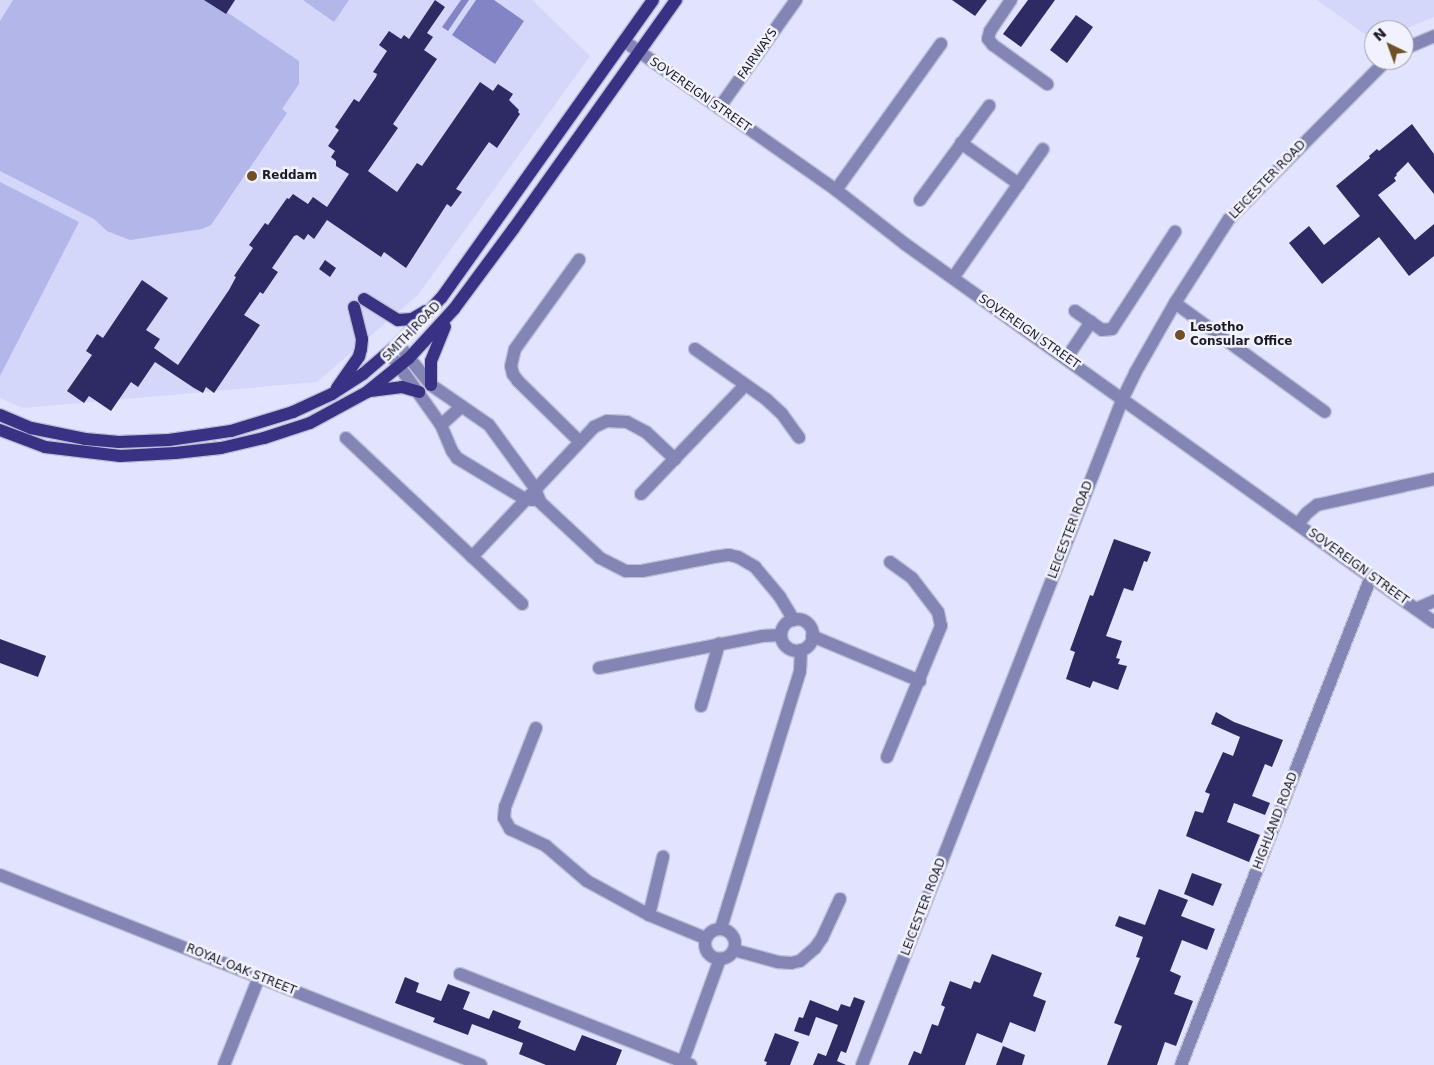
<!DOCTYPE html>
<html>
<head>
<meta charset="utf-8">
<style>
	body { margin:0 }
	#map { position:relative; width:1434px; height:1065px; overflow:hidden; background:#e1e3ff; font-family:"DejaVu Sans",sans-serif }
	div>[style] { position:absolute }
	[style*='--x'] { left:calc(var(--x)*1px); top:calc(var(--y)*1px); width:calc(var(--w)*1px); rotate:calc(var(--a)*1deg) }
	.built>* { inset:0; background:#d5d7fa }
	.green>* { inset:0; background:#b3b6e8 }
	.water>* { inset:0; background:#8384c6 }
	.building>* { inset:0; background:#2e2b64 }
	.roads { filter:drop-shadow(1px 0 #bdbfd8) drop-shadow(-1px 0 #bdbfd8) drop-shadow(0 1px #bdbfd8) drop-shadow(0 -1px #bdbfd8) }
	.minor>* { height:12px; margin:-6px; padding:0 6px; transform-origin:6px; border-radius:6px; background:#8385b4 }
	.minor>.ring { margin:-6px; padding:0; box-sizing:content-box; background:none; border:12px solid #8385b4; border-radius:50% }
	.major>* { height:12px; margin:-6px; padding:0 6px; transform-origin:6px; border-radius:6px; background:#393184 }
	.dots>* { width:14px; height:14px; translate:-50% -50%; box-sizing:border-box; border:2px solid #f1f2fd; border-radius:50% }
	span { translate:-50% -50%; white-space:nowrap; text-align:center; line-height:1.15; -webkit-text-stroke:5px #f1f2fd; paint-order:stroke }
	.street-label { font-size:12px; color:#1b1b25 }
	.poi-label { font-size:12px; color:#1b1b25; font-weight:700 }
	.left { translate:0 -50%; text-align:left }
	.north { position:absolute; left:1364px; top:20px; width:50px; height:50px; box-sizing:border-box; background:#f1f2fd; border:1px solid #9b9ca7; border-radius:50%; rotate:318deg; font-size:14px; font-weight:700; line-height:20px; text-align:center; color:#1b1b25 }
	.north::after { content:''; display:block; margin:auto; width:18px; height:22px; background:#705026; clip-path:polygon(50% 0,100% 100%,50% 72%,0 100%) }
</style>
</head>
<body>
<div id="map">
	<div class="built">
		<div style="clip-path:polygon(0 0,532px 0,590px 56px,418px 295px,317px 382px,23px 408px,0 398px)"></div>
		<div style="clip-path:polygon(1317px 0,1434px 0,1434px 17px,1403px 30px,1374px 30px,1374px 41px)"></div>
	</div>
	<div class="green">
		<div style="clip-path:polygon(13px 0,209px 0,299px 61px,299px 84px,282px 109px,287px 113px,211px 225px,202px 229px,130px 240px,107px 231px,94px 219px,0 171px,0 21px)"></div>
		<div style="clip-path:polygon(303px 0,349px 0,334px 22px)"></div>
		<div style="clip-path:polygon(0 182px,79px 222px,0 376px)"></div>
	</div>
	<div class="water">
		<div style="clip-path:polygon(461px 0,469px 0,448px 31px,442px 27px)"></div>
		<div style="clip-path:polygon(476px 0,494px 0,524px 21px,495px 64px,452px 35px)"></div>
	</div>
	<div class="building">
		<div style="clip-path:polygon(204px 0,235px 0,226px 14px)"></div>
		<div style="clip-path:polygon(435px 0,445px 7px,427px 33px,433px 37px,424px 50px,437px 59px,393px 124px,398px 128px,368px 171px,397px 192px,417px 163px,422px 166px,480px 82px,493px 91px,498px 84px,513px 94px,509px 100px,519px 110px,518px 112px,520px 114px,497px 148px,489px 142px,456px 189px,462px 192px,451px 207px,447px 204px,406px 268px,384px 252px,381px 257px,327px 220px,314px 239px,308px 234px,304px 240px,297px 235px,294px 236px,272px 268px,278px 272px,263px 294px,260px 292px,244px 315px,260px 325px,214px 393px,206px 387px,203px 393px,194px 388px,155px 362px,138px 387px,131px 382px,111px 411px,89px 396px,84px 403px,67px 391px,92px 355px,86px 351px,97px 334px,103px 338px,142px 280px,168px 298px,146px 330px,160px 339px,154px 348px,178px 365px,229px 290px,236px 277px,234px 276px,253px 248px,249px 245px,265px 223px,268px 225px,287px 198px,289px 199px,293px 194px,308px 204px,313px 197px,327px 207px,349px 174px,336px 166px,336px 161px,331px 157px,335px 151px,328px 146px,339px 130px,335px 127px,354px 99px,359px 102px,376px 77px,377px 74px,373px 72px,387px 51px,379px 45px,389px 31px,401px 39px,404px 35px,409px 39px)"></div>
		<div style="clip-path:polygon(952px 0,987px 0,975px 16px)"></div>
		<div style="clip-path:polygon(1028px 0,1055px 0,1021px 47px,1003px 34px)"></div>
		<div style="clip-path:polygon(1076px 15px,1093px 27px,1067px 63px,1050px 50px)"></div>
		<div style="clip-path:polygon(1412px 124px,1434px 154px,1434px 194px,1408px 162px,1396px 174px,1397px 175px,1394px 178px,1396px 181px,1378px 195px,1415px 240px,1434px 224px,1434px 256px,1409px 276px,1379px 237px,1322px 284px,1289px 243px,1309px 226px,1324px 245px,1360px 216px,1336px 186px,1370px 158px,1369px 156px,1377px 149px,1379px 151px)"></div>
		<div style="clip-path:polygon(325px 260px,336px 268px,330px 277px,319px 269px)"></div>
		<div style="clip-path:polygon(1114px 539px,1151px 552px,1147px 562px,1144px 561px,1133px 591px,1124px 588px,1106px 636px,1122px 641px,1116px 658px,1120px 659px,1118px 664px,1127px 666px,1118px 690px,1093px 681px,1090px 688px,1066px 679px,1075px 652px,1070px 650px,1090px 595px,1093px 596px)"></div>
		<div style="clip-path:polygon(0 639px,46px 656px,38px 677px,0 663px)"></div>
		<div style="clip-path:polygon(1216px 712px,1234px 722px,1283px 740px,1272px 767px,1265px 764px,1252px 796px,1270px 803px,1265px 815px,1234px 803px,1227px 822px,1260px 835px,1249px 862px,1186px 836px,1195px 811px,1203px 813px,1210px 794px,1205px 792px,1223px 752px,1233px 756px,1240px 737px,1211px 724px)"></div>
		<div style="clip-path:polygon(1192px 873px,1222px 884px,1213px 906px,1184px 894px)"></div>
		<div style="clip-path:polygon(1159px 889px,1188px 900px,1181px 916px,1215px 929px,1207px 950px,1182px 940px,1170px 971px,1181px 976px,1174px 994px,1193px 1001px,1176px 1046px,1165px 1042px,1157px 1065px,1107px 1065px,1122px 1026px,1114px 1023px,1140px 958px,1136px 957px,1143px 937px,1115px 926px,1119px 916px,1145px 925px)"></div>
		<div style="clip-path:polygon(992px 954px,1042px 973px,1033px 996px,1046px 1001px,1035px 1032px,1010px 1022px,1002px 1043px,977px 1033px,965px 1065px,908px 1065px,914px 1051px,921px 1054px,932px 1024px,938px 1026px,945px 1007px,941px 1005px,950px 981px,971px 989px,974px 981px,980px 983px)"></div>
		<div style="clip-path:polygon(405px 977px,419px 983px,416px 992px,441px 1001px,448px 984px,470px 992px,463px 1009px,489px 1019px,493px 1010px,521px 1021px,518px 1028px,575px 1051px,582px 1035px,622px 1050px,616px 1065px,546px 1065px,519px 1054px,523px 1043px,472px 1024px,468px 1035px,433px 1022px,435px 1018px,395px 1003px)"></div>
		<div style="clip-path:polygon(854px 997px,865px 1001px,846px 1053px,841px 1051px,837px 1061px,846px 1065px,813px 1065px,818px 1053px,826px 1056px,838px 1025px,816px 1017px,809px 1036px,794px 1031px,799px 1017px,803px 1018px,810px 1000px,838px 1011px,841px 1004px,850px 1007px)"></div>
		<div style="clip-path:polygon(775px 1033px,799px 1042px,790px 1065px,766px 1065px,767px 1062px,764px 1061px)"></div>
		<div style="clip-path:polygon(1003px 1046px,1025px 1055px,1022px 1065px,996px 1065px)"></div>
	</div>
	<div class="roads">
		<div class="minor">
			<div style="--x:1011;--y:0;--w:37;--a:124"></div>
			<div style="--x:990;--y:31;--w:8;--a:104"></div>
			<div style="--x:988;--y:39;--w:8;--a:50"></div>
			<div style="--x:993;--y:45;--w:67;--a:35.8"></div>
			<div style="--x:624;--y:41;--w:259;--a:35.1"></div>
			<div style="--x:836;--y:190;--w:88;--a:38"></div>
			<div style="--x:905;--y:244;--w:650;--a:35.55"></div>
			<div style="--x:1404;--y:49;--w:33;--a:-23"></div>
			<div style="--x:719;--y:108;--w:133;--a:-54.5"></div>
			<div style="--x:961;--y:143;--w:71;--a:35.3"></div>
			<div style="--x:836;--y:190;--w:180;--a:-54.3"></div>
			<div style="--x:920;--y:200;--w:117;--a:-53.7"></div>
			<div style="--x:953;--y:278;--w:157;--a:-55.1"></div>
			<div style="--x:1175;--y:303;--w:185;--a:36"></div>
			<div style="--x:1075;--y:311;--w:33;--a:35"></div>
			<div style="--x:1102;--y:330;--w:10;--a:-6"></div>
			<div style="--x:1112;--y:329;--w:116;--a:-57"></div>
			<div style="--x:398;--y:344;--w:53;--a:51.2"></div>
			<div style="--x:431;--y:385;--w:70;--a:34.6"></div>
			<div style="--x:489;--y:425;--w:78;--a:53.9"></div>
			<div style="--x:535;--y:488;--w:15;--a:70"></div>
			<div style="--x:540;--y:502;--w:82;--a:43"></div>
			<div style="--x:600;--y:558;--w:29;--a:27"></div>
			<div style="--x:626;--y:571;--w:16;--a:0"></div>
			<div style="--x:642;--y:571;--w:73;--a:-11"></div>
			<div style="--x:714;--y:557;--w:15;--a:-8"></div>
			<div style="--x:729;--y:555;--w:9;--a:13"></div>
			<div style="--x:738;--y:557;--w:20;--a:30"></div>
			<div style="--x:755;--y:567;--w:39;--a:50"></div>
			<div style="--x:780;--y:597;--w:27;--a:59"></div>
			<div style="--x:695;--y:349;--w:87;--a:35.2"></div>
			<div style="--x:766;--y:399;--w:22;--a:43"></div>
			<div style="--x:782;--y:414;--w:29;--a:54"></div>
			<div style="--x:389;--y:352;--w:90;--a:54.5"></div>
			<div style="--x:441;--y:425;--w:28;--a:67"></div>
			<div style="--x:452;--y:451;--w:9;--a:54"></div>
			<div style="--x:457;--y:458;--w:79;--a:31.1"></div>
			<div style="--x:525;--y:499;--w:8;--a:7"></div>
			<div style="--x:1066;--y:359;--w:45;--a:-56"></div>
			<div style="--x:441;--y:425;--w:28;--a:-42"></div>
			<div style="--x:346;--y:438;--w:242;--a:43.3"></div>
			<div style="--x:579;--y:441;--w:86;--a:-135.5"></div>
			<div style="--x:518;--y:381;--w:9;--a:-126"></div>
			<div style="--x:513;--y:374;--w:8;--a:-104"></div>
			<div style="--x:511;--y:366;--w:17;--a:-77"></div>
			<div style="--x:515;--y:349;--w:110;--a:-54.3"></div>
			<div style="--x:641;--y:494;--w:151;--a:-46.3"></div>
			<div style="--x:1298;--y:524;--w:14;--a:-51"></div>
			<div style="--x:1307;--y:513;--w:13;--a:-39"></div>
			<div style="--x:1317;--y:505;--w:120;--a:-12.5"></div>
			<div style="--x:472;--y:557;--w:178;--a:-46.8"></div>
			<div style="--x:594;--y:427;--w:14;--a:-25"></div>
			<div style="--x:607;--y:421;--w:20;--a:3"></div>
			<div style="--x:627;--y:422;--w:21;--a:28"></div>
			<div style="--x:646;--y:432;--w:40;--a:43"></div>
			<div style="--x:1416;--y:609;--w:20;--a:-24"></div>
			<div class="ring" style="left:781px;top:619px;width:20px;height:20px"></div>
			<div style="--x:812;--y:636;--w:117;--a:22.6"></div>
			<div style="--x:599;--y:668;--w:166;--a:-11.1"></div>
			<div style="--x:762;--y:636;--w:19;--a:-3"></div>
			<div style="--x:701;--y:706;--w:65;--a:-73.8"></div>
			<div style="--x:536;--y:728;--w:85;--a:111.4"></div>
			<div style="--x:505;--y:807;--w:11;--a:95"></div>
			<div style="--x:504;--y:818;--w:13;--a:61"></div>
			<div style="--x:510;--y:829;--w:40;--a:25"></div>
			<div style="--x:546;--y:846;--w:54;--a:40.5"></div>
			<div style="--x:587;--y:881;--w:71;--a:28.7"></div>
			<div style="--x:649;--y:915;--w:61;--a:22.3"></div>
			<div style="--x:887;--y:757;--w:142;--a:-67.6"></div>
			<div style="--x:941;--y:626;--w:14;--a:-102"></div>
			<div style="--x:938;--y:612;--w:43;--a:-127.4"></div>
			<div style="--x:912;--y:578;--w:27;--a:-144"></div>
			<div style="--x:0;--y:875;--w:517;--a:21.55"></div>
			<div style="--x:649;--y:915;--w:60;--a:-76.4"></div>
			<div style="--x:721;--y:928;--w:269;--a:-72.9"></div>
			<div style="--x:800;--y:671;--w:21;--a:-87"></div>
			<div class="ring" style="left:705px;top:929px;width:18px;height:18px"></div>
			<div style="--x:734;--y:950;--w:46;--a:15.3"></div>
			<div style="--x:778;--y:962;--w:13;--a:4"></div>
			<div style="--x:791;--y:963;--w:9;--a:-13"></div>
			<div style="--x:800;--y:961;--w:20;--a:-41"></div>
			<div style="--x:815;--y:948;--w:12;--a:-55"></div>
			<div style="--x:822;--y:938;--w:43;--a:-65.2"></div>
			<div style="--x:460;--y:974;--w:248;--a:21.5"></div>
			<div style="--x:683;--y:1061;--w:109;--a:-70.1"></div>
			<div style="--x:224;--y:1065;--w:95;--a:-68.3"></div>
			<div style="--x:862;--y:1065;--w:716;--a:-68.63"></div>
			<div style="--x:1123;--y:398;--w:28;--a:-64"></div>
			<div style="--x:1135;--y:373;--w:81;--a:-60.3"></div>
			<div style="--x:1175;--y:303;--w:100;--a:-57.3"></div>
			<div style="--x:1229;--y:219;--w:224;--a:-45.2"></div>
			<div style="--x:1181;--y:1065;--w:524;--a:-68.73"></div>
		</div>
		<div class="major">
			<div style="--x:364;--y:299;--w:40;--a:32"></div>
			<div style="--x:398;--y:320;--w:14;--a:-4"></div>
			<div style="--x:412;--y:319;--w:16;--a:-30"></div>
			<div style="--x:431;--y:385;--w:24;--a:-90"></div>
			<div style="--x:431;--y:361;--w:37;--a:-68"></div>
			<div style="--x:337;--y:388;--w:39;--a:-55"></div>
			<div style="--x:359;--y:356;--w:7;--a:-74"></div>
			<div style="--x:361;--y:349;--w:10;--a:-84"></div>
			<div style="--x:362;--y:339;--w:33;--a:-104"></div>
			<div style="--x:370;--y:391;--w:32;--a:-7"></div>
			<div style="--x:402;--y:387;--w:18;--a:16"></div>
			<div style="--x:0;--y:415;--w:34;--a:23"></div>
			<div style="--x:31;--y:428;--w:55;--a:11.5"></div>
			<div style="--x:85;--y:439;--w:34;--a:5"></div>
			<div style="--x:119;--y:442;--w:50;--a:-2.3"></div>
			<div style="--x:169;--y:440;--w:63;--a:-8.3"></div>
			<div style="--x:231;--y:431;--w:65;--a:-17"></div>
			<div style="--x:293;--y:412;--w:43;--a:-24.8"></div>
			<div style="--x:332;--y:394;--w:37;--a:-33"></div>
			<div style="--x:363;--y:374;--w:46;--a:-40.6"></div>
			<div style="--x:398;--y:344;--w:64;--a:-46.9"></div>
			<div style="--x:442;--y:297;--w:364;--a:-54.6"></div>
			<div style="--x:0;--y:430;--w:48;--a:20.7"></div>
			<div style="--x:45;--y:447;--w:76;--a:6.8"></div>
			<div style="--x:120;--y:456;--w:55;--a:-3.1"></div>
			<div style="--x:175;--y:453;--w:46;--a:-6.2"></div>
			<div style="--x:221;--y:448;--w:44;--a:-13.1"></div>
			<div style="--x:264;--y:438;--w:48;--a:-18.1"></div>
			<div style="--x:310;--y:423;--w:65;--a:-28.5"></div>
			<div style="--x:367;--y:392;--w:54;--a:-39"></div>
			<div style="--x:409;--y:358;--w:67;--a:-47.4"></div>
			<div style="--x:454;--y:309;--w:101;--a:-53.5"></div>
			<div style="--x:514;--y:228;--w:280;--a:-54.6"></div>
		</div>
	</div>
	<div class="dots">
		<div style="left:252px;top:176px;background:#705026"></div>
		<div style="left:1180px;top:335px;background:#705026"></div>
	</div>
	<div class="street-label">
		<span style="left:758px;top:54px;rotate:-55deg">FAIRWAYS</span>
		<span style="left:700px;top:95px;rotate:35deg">SOVEREIGN STREET</span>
		<span style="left:1268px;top:180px;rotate:-46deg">LEICESTER ROAD</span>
		<span style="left:412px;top:332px;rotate:-46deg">SMITH ROAD</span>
		<span style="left:1029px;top:332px;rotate:35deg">SOVEREIGN STREET</span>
		<span style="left:1071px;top:530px;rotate:-69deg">LEICESTER ROAD</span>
		<span style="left:1358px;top:567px;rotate:36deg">SOVEREIGN STREET</span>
		<span style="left:1276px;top:821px;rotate:-69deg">HIGHLAND ROAD</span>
		<span style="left:924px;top:907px;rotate:-69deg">LEICESTER ROAD</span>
		<span style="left:241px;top:970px;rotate:22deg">ROYAL OAK STREET</span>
	</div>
	<div class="poi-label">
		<span class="left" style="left:262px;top:176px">Reddam</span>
		<span class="left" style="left:1190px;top:335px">Lesotho<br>Consular Office</span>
	</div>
	<div class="north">N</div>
</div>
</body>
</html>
